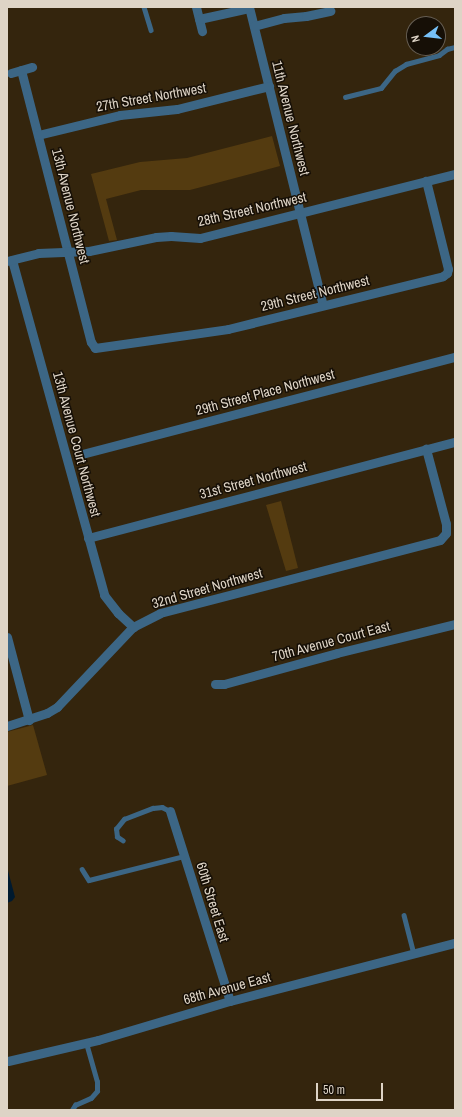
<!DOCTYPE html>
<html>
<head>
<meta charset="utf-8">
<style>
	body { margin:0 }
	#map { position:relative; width:462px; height:1117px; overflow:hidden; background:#34250d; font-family:"Archivo Narrow",sans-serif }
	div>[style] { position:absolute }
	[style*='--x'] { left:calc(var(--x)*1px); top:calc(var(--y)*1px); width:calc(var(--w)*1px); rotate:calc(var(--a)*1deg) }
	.green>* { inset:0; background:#543b10 }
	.water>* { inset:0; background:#001a2f }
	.service>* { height:4.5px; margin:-2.25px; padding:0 2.25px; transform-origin:2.25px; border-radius:2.25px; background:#3c6685 }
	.minor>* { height:9px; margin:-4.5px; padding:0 4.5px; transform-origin:4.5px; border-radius:4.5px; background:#3c6685 }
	span { translate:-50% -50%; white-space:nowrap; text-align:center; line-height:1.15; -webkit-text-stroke:3px #160f06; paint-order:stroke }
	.street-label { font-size:14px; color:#ded4c6 }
	.frame { position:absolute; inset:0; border:8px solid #ded4c6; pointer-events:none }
	.north { position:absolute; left:406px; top:16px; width:40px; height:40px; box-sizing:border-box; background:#160f06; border:1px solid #665e53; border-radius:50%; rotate:255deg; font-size:11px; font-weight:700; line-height:16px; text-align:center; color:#ded4c6 }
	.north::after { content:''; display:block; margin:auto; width:14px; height:18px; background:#76c0f7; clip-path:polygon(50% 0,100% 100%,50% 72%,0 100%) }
	.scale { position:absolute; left:316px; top:1083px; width:67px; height:18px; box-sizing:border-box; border:2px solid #ded4c6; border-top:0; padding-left:5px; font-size:12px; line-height:14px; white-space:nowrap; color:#ded4c6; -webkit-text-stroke:3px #160f06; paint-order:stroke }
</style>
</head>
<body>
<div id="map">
	<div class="green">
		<div style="clip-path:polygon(272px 136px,280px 166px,190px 190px,141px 190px,106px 199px,117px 240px,109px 241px,91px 174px,140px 162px,187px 158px)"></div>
		<div style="clip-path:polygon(281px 501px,298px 568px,286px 571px,266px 505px)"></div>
		<div style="clip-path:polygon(33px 725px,47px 775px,7px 786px,7px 732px)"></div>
	</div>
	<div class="water">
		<div style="clip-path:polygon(7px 867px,15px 897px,12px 901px,7px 903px)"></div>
	</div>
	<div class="service">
		<div style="--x:144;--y:7;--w:24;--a:73"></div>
		<div style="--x:345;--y:97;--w:37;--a:-14"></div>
		<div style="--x:381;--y:88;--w:22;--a:-51"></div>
		<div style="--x:395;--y:71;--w:13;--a:-32"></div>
		<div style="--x:406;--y:64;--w:34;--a:-15"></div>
		<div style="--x:439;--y:55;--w:10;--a:-37"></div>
		<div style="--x:447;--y:49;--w:8;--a:-14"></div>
		<div style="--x:123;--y:841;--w:7;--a:-146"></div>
		<div style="--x:117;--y:837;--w:8;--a:-97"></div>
		<div style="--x:116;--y:829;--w:13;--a:-51"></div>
		<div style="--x:124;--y:819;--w:31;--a:-21"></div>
		<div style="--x:153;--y:808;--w:9;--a:-6"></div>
		<div style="--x:162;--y:807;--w:9;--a:27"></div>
		<div style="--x:82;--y:869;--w:13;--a:58"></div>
		<div style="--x:89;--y:880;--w:98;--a:-14.2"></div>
		<div style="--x:404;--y:915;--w:40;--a:75.6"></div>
		<div style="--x:72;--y:1110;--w:6;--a:-59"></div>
		<div style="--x:75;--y:1105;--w:17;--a:-24"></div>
		<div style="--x:91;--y:1098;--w:9;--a:-49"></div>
		<div style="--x:97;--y:1091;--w:9;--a:-90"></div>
		<div style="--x:97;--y:1082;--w:41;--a:-105.8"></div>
	</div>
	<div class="minor">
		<div style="--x:196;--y:7;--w:25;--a:76"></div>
		<div style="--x:249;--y:7;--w:307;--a:76.1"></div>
		<div style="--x:199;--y:19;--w:51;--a:-12.4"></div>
		<div style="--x:254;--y:26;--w:31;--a:-15"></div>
		<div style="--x:284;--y:18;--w:22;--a:-5"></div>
		<div style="--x:306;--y:16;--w:25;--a:-12"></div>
		<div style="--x:21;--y:70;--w:281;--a:75.6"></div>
		<div style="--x:91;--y:342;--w:7;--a:56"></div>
		<div style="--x:95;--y:348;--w:134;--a:-8.1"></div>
		<div style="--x:228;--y:329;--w:221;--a:-13.8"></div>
		<div style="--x:443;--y:276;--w:5;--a:-37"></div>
		<div style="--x:447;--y:273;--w:4;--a:-76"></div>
		<div style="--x:448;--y:269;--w:91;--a:-104"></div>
		<div style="--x:11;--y:73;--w:22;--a:-16"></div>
		<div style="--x:38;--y:135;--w:84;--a:-13.7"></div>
		<div style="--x:120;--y:115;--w:57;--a:-6"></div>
		<div style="--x:177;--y:109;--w:95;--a:-14"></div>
		<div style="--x:12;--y:260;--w:347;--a:74.6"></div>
		<div style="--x:104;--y:595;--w:23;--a:52"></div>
		<div style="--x:118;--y:613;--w:21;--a:43"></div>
		<div style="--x:7;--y:261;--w:32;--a:-14"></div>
		<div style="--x:38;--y:253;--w:51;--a:-2.2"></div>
		<div style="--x:89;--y:251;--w:68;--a:-11.8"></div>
		<div style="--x:156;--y:237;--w:15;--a:-4"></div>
		<div style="--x:171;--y:236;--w:29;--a:4"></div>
		<div style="--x:200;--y:238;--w:263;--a:-14.1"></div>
		<div style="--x:82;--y:454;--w:385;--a:-14.6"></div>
		<div style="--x:88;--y:538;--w:379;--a:-14.7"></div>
		<div style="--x:7;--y:637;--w:86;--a:75.2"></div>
		<div style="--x:215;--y:684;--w:9;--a:0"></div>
		<div style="--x:224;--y:684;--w:117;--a:-15.3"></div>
		<div style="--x:337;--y:653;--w:122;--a:-13.8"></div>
		<div style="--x:7;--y:726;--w:42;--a:-18"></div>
		<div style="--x:47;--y:713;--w:12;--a:-31"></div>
		<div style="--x:57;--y:707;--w:110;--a:-46.5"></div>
		<div style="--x:133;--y:627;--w:30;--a:-27"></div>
		<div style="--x:160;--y:613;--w:289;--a:-14.6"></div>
		<div style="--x:440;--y:540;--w:9;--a:-49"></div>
		<div style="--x:446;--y:533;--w:9;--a:-90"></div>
		<div style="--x:446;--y:524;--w:78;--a:-104.9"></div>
		<div style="--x:170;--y:811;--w:199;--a:72.5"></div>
		<div style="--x:8;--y:1061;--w:92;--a:-13.1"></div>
		<div style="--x:98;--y:1040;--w:138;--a:-16.5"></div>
		<div style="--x:230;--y:1001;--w:232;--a:-14.5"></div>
	</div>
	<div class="street-label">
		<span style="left:151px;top:97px;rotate:-10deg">27th Street Northwest</span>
		<span style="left:291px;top:118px;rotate:76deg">11th Avenue Northwest</span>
		<span style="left:71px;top:206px;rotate:76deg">13th Avenue Northwest</span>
		<span style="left:252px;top:209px;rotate:-13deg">28th Street Northwest</span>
		<span style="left:315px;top:293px;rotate:-14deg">29th Street Northwest</span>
		<span style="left:265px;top:392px;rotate:-15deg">29th Street Place Northwest</span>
		<span style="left:77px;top:444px;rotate:75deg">13th Avenue Court Northwest</span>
		<span style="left:253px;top:480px;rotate:-15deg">31st Street Northwest</span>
		<span style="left:207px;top:588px;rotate:-16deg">32nd Street Northwest</span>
		<span style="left:331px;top:641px;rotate:-15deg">70th Avenue Court East</span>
		<span style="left:213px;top:902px;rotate:73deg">60th Street East</span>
		<span style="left:227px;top:988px;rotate:-15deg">68th Avenue East</span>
	</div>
	<div class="frame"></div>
	<div class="north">N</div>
	<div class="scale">50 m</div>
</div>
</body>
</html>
